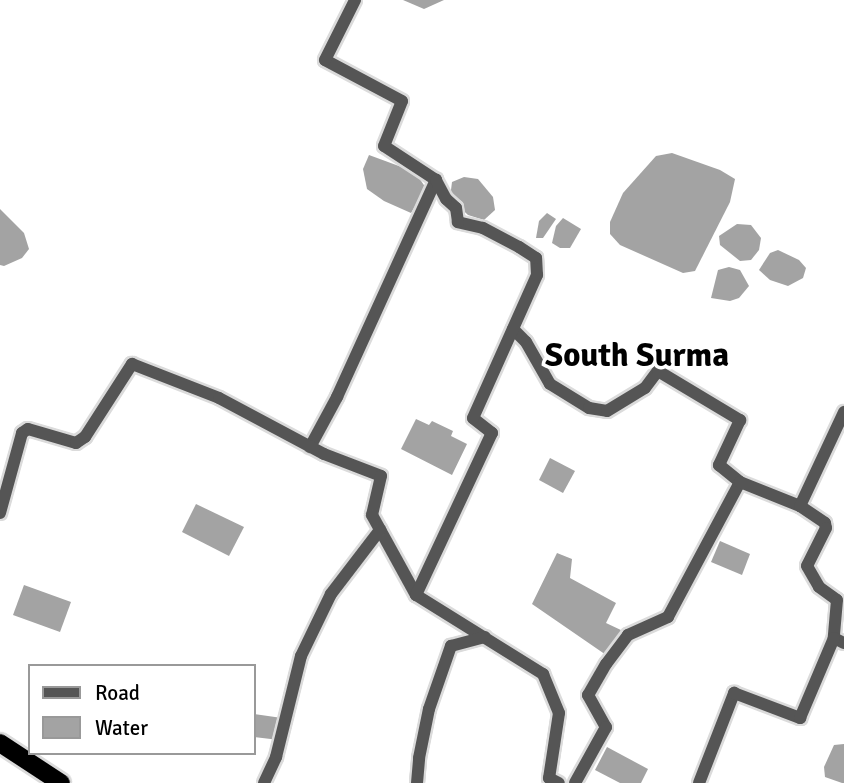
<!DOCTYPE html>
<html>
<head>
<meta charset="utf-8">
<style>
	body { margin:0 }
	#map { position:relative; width:844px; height:783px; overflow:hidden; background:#fff; font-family:Signika,sans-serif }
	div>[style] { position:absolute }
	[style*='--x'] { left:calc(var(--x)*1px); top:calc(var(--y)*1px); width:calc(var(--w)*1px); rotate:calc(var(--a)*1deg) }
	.water>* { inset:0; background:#a3a3a3 }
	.roads { filter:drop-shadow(2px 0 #dbdbdb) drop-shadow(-2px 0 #dbdbdb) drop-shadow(0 2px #dbdbdb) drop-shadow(0 -2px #dbdbdb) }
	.minor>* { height:12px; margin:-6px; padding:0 6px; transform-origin:6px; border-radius:6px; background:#555 }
	.highway>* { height:18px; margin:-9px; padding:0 9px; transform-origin:9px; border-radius:9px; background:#000 }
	span { translate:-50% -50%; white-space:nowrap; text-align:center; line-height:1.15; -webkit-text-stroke:7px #fff; paint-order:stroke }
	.district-label { font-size:33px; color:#000; font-weight:700 }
	.legend { position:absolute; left:28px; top:664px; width:228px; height:91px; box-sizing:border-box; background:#fff; border:2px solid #999; margin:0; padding:9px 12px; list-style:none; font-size:21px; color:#000 }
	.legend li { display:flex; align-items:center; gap:14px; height:35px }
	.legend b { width:35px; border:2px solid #999 }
</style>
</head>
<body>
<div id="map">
	<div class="water">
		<div style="clip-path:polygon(403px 0,444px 0,424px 9px)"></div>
		<div style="clip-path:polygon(672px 153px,720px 170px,735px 179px,730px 202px,695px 271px,683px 273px,620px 245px,610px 234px,610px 222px,623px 193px,656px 156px)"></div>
		<div style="clip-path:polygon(369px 155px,407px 169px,419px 178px,426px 188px,411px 213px,384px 201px,367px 189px,363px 169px)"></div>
		<div style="clip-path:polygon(464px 177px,478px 179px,493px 197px,495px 210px,484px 220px,468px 215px,450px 198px,452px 182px)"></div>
		<div style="clip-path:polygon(0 209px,24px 233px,29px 249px,22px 258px,4px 266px,0 265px)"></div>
		<div style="clip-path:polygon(547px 213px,556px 219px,543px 238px,536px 238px,539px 221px)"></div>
		<div style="clip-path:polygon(563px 218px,581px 229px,570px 248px,560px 248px,552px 243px,556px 226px)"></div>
		<div style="clip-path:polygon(737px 224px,751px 225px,761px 238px,759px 250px,751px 260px,740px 261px,720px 245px,719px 236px)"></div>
		<div style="clip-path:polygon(778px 250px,799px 260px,806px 268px,803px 278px,788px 286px,770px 280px,759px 270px,770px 253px)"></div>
		<div style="clip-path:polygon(729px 267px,740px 270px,749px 286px,739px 298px,730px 301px,711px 298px,718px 270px)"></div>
		<div style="clip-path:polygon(416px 419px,429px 425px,432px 421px,453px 431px,451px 436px,467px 444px,452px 475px,401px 449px)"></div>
		<div style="clip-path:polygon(550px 458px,575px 471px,563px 493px,539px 480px)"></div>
		<div style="clip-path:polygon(196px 504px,244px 527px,229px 556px,182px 532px)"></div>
		<div style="clip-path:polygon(720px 541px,750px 554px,742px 575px,711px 562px)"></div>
		<div style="clip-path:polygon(557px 553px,572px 559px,570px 578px,616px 603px,606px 623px,623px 631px,609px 657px,532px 604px)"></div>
		<div style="clip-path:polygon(24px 585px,71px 602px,60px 632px,13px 615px)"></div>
		<div style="clip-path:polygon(254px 714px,282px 718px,279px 740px,254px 737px)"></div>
		<div style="clip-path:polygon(844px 744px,844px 783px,842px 783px,825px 777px,824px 767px,834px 745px)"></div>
		<div style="clip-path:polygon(607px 747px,648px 769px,641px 783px,620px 783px,595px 770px)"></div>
	</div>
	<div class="roads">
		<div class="minor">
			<div style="--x:513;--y:329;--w:18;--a:45"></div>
			<div style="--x:526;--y:342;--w:48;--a:60.3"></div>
			<div style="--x:550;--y:384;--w:46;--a:31.6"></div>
			<div style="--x:589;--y:408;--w:18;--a:9"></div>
			<div style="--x:607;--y:411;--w:44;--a:-31.2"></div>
			<div style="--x:645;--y:388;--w:21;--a:-53"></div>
			<div style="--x:658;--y:371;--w:96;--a:30.9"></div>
			<div style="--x:740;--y:420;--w:50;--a:115"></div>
			<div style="--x:719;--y:465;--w:27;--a:39"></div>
			<div style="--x:740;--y:482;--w:153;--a:118.1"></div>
			<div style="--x:668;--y:617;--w:44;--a:155.8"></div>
			<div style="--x:628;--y:635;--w:36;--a:127"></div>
			<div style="--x:606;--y:664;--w:36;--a:120"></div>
			<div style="--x:588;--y:695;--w:37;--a:61"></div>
			<div style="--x:606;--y:727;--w:64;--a:119"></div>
			<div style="--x:310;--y:447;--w:57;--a:-61.6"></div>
			<div style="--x:337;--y:397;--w:239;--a:-65.5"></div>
			<div style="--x:436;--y:180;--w:62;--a:-146.8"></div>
			<div style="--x:384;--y:146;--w:48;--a:-68.2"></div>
			<div style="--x:402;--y:101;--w:87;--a:-152"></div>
			<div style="--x:325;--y:60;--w:67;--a:-63.4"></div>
			<div style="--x:740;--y:482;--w:65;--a:21.8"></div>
			<div style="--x:800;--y:506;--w:30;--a:34"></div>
			<div style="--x:825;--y:523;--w:5;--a:79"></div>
			<div style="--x:826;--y:528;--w:42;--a:116.6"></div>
			<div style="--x:807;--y:566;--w:24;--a:60"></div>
			<div style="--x:819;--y:587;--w:22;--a:36"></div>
			<div style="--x:837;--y:600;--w:38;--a:95"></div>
			<div style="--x:834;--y:638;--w:11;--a:27"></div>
			<div style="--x:800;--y:506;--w:104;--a:-64.9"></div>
			<div style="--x:0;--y:513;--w:83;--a:-74.6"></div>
			<div style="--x:22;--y:433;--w:7;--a:-34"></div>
			<div style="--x:28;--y:429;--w:50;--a:16.3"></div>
			<div style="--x:76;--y:443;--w:11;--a:-34"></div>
			<div style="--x:85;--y:437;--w:87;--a:-57.2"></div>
			<div style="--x:132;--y:364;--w:93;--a:21.3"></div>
			<div style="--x:219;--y:398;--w:119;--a:28.1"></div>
			<div style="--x:324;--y:454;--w:61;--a:21.1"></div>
			<div style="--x:381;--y:476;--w:40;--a:103"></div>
			<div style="--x:372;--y:515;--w:91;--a:61.2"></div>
			<div style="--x:416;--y:595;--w:150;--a:31.9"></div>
			<div style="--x:543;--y:674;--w:42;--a:67.7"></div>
			<div style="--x:559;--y:713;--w:66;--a:98.7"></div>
			<div style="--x:549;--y:778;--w:11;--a:27"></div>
			<div style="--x:416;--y:595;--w:179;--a:-64.9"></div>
			<div style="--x:492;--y:433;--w:24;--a:-142"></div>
			<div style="--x:473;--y:418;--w:157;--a:-65.9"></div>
			<div style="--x:537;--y:275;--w:17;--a:-93"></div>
			<div style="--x:536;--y:258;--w:20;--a:-147"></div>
			<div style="--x:519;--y:247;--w:41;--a:-152.2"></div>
			<div style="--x:483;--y:228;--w:26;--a:-167"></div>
			<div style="--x:458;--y:222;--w:14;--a:-98"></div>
			<div style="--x:456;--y:208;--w:13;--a:-138"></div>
			<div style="--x:446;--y:199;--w:21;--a:-118"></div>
			<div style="--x:264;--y:783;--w:29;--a:-65"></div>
			<div style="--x:276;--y:757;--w:104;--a:-76.1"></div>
			<div style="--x:301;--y:656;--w:69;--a:-64.2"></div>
			<div style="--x:331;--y:594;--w:81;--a:-52.6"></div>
			<div style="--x:417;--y:783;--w:25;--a:-85"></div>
			<div style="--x:419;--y:758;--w:50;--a:-78.5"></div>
			<div style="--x:429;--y:709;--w:67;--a:-70.8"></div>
			<div style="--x:451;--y:646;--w:35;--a:-15"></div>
			<div style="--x:699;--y:783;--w:97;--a:-68.7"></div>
			<div style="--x:734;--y:693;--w:71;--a:20.7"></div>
			<div style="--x:800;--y:718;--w:87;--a:-67"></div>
		</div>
		<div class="highway">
			<div style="--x:0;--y:743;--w:73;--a:33.3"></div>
		</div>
	</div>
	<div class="district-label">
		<span style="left:637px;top:356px">South Surma</span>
	</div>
	<ul class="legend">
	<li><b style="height:9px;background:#555"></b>Road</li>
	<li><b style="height:19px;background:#a3a3a3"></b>Water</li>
	</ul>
</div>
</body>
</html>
